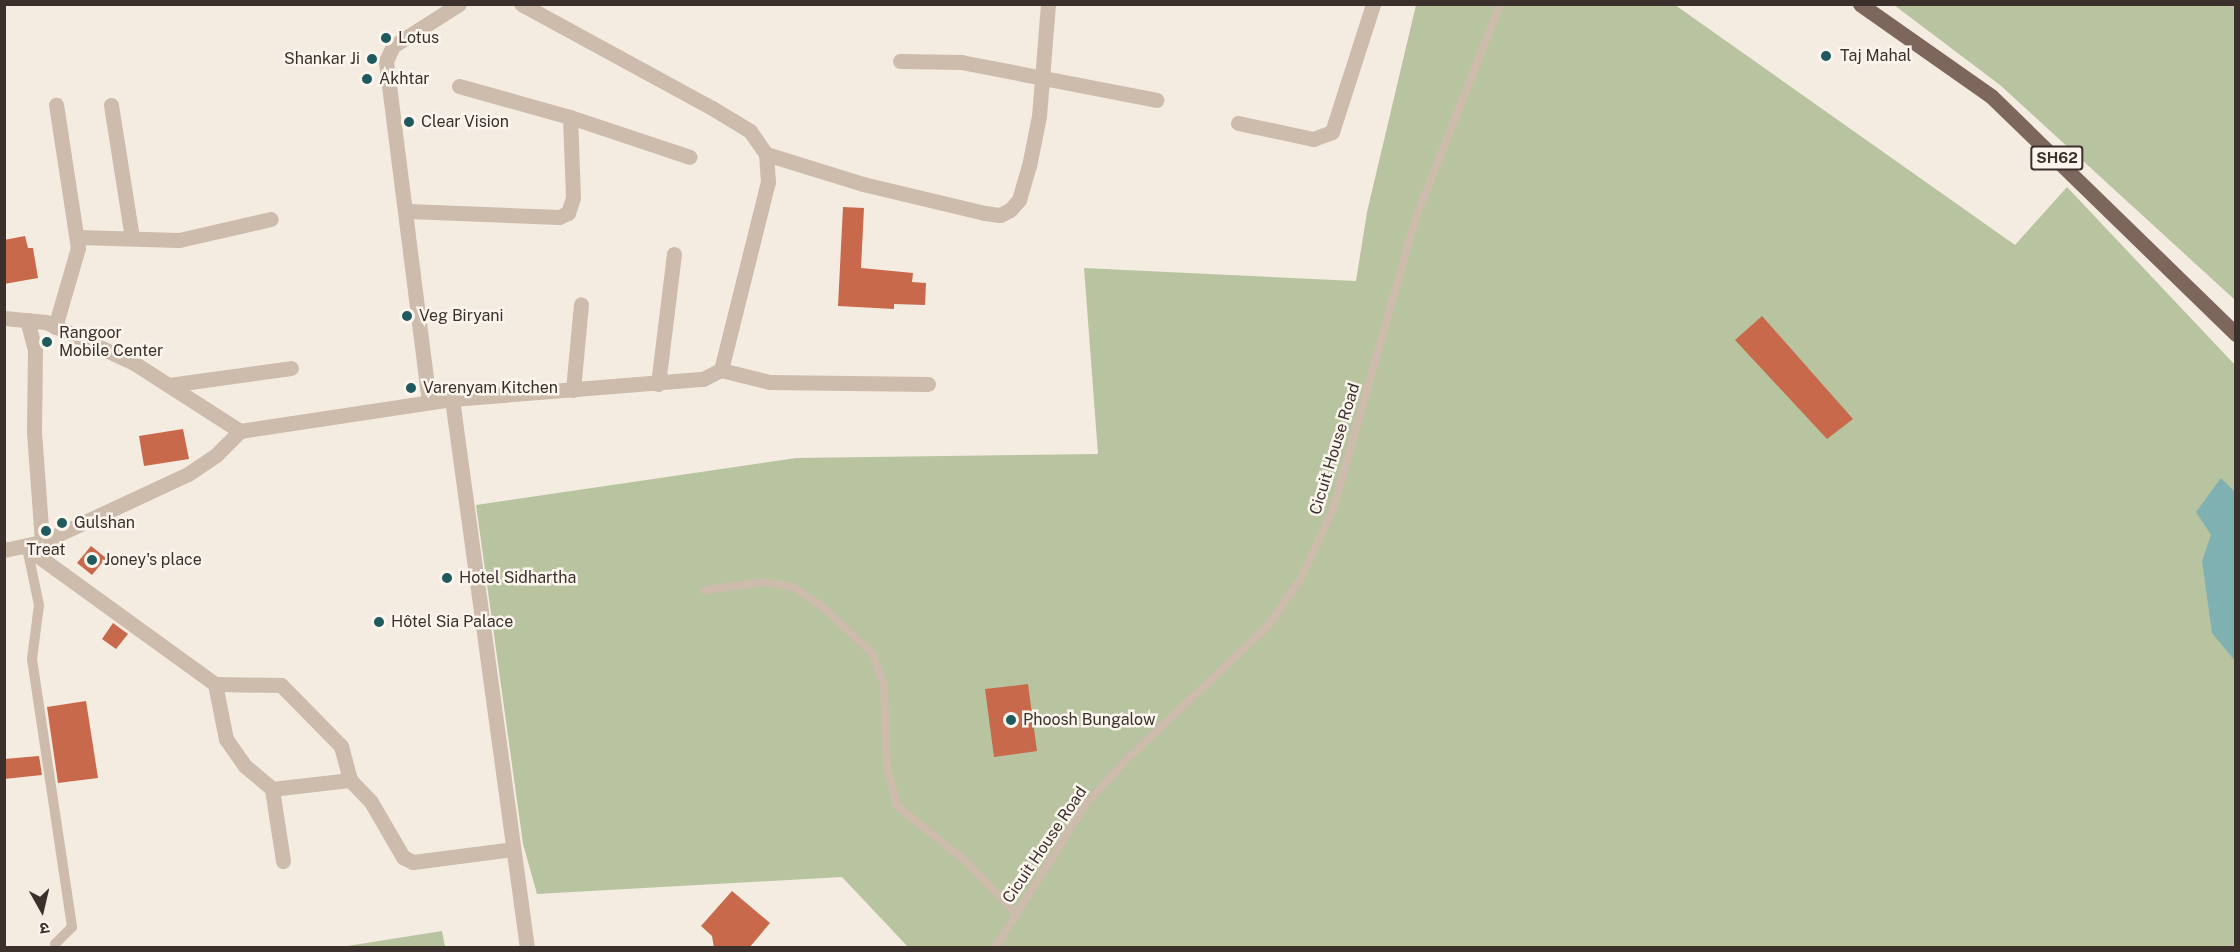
<!DOCTYPE html>
<html>
<head>
<meta charset="utf-8">
<style>
	body { margin:0 }
	#map { position:relative; width:2240px; height:952px; overflow:hidden; background:#f4ebe1; font-family:"Public Sans","Noto Sans Devanagari",sans-serif }
	div>[style] { position:absolute }
	[style*='--x'] { left:calc(var(--x)*1px); top:calc(var(--y)*1px); width:calc(var(--w)*1px); rotate:calc(var(--a)*1deg) }
	.green>* { inset:0; background:#b8c4a0 }
	.water>* { inset:0; background:#7fb0b2 }
	.building>* { inset:0; background:#c8694b }
	.service>* { height:8px; margin:-4px; padding:0 4px; transform-origin:4px; border-radius:4px; background:#cdbbac }
	.pedestrian>* { height:10px; margin:-5px; padding:0 5px; transform-origin:5px; border-radius:5px; background:#cdbbac }
	.minor>* { height:15px; margin:-7.5px; padding:0 7.5px; transform-origin:7.5px; border-radius:7.5px; background:#cdbbac }
	.primary>* { height:15px; margin:-7.5px; padding:0 7.5px; transform-origin:7.5px; border-radius:7.5px; background:#7d675c }
	.dots>* { width:16px; height:16px; translate:-50% -50%; box-sizing:border-box; border:3px solid #fbf5ee; border-radius:50% }
	span { translate:-50% -50%; white-space:nowrap; text-align:center; line-height:1.15; -webkit-text-stroke:5px #fbf5ee; paint-order:stroke }
	.shield-label span { padding:2px 4px; background:#fbf5ee; border:2px solid; border-radius:4px; -webkit-text-stroke-width:0 }
	.shield-label { font-size:15px; color:#3b302b; font-weight:700 }
	.poi-label { font-size:16px; color:#3b302b }
	.left { translate:0 -50%; text-align:left }
	.right { translate:-100% -50%; text-align:right }
	.street-label { font-size:16px; color:#3b302b }
	.frame { position:absolute; inset:0; border:6px solid #3b302b; pointer-events:none }
	.north { position:absolute; left:12px; top:880px; width:60px; height:60px; -webkit-text-stroke:4px #fbf5ee; paint-order:stroke; rotate:172deg; font-size:16px; font-weight:700; line-height:24px; text-align:center; color:#3b302b }
	.north::after { content:''; display:block; margin:auto; width:21px; height:27px; background:#3b302b; clip-path:polygon(50% 0,100% 100%,50% 72%,0 100%) }
</style>
</head>
<body>
<div id="map">
	<div class="green">
		<div style="clip-path:polygon(1416px 5px,1675px 5px,2015px 245px,2067px 187px,2235px 365px,2235px 947px,909px 948px,842px 877px,537px 894px,523px 844px,476px 505px,796px 458px,1098px 454px,1084px 268px,1356px 281px,1367px 212px)"></div>
		<div style="clip-path:polygon(1894px 5px,2235px 5px,2235px 300px,2000px 85px)"></div>
		<div style="clip-path:polygon(442px 931px,445px 947px,341px 947px)"></div>
	</div>
	<div class="water">
		<div style="clip-path:polygon(2221px 478px,2235px 492px,2235px 661px,2212px 633px,2202px 561px,2211px 535px,2196px 512px)"></div>
	</div>
	<div class="building">
		<div style="clip-path:polygon(843px 207px,864px 208px,861px 268px,913px 273px,912px 282px,926px 283px,925px 305px,894px 304px,894px 309px,838px 306px)"></div>
		<div style="clip-path:polygon(25px 236px,28px 248px,33px 248px,38px 278px,4px 284px,4px 240px)"></div>
		<div style="clip-path:polygon(1762px 316px,1853px 419px,1827px 439px,1735px 340px)"></div>
		<div style="clip-path:polygon(183px 429px,189px 459px,144px 466px,139px 436px)"></div>
		<div style="clip-path:polygon(91px 546px,106px 558px,92px 575px,77px 563px)"></div>
		<div style="clip-path:polygon(113px 623px,128px 634px,116px 649px,102px 639px)"></div>
		<div style="clip-path:polygon(1028px 684px,1037px 751px,994px 757px,985px 689px)"></div>
		<div style="clip-path:polygon(86px 701px,98px 778px,58px 783px,47px 707px)"></div>
		<div style="clip-path:polygon(39px 756px,42px 775px,4px 779px,4px 759px)"></div>
		<div style="clip-path:polygon(732px 891px,770px 923px,749px 948px,714px 948px,712px 936px,701px 926px)"></div>
	</div>
	<div class="service">
		<div style="--x:704;--y:590;--w:63;--a:-7.4"></div>
		<div style="--x:766;--y:582;--w:27;--a:10"></div>
		<div style="--x:793;--y:587;--w:37;--a:34"></div>
		<div style="--x:824;--y:608;--w:66;--a:43.2"></div>
		<div style="--x:872;--y:653;--w:34;--a:69"></div>
		<div style="--x:884;--y:685;--w:81;--a:87.9"></div>
		<div style="--x:887;--y:766;--w:41;--a:76"></div>
		<div style="--x:897;--y:806;--w:83;--a:38.7"></div>
		<div style="--x:962;--y:858;--w:76;--a:45.5"></div>
		<div style="--x:995;--y:948;--w:170;--a:-57.7"></div>
		<div style="--x:1086;--y:804;--w:62;--a:-47.6"></div>
		<div style="--x:1128;--y:758;--w:192;--a:-43.3"></div>
		<div style="--x:1268;--y:626;--w:56;--a:-55.2"></div>
		<div style="--x:1300;--y:580;--w:77;--a:-64.8"></div>
		<div style="--x:1333;--y:510;--w:301;--a:-74.2"></div>
		<div style="--x:1415;--y:220;--w:232;--a:-68.5"></div>
	</div>
	<div class="pedestrian">
		<div style="--x:27;--y:548;--w:58;--a:78.1"></div>
		<div style="--x:39;--y:605;--w:54;--a:97.4"></div>
		<div style="--x:32;--y:659;--w:271;--a:81.5"></div>
		<div style="--x:72;--y:927;--w:24;--a:135"></div>
	</div>
	<div class="minor">
		<div style="--x:900;--y:61;--w:61;--a:0.9"></div>
		<div style="--x:961;--y:62;--w:199;--a:11"></div>
		<div style="--x:459;--y:86;--w:115;--a:15.6"></div>
		<div style="--x:570;--y:117;--w:126;--a:18.4"></div>
		<div style="--x:111;--y:105;--w:134;--a:81"></div>
		<div style="--x:1238;--y:123;--w:77;--a:12"></div>
		<div style="--x:1313;--y:139;--w:20;--a:-20"></div>
		<div style="--x:1332;--y:132;--w:134;--a:-72.2"></div>
		<div style="--x:766;--y:154;--w:102;--a:17.2"></div>
		<div style="--x:863;--y:184;--w:125;--a:13.4"></div>
		<div style="--x:985;--y:213;--w:15;--a:8"></div>
		<div style="--x:1000;--y:215;--w:11;--a:-27"></div>
		<div style="--x:1010;--y:210;--w:13;--a:-48"></div>
		<div style="--x:1019;--y:200;--w:35;--a:-74"></div>
		<div style="--x:1029;--y:166;--w:51;--a:-78.7"></div>
		<div style="--x:1039;--y:116;--w:112;--a:-85.4"></div>
		<div style="--x:408;--y:211;--w:151;--a:2.3"></div>
		<div style="--x:559;--y:217;--w:10;--a:-24"></div>
		<div style="--x:568;--y:213;--w:16;--a:-72"></div>
		<div style="--x:573;--y:198;--w:81;--a:-92.1"></div>
		<div style="--x:78;--y:237;--w:101;--a:1.7"></div>
		<div style="--x:179;--y:240;--w:94;--a:-12.9"></div>
		<div style="--x:4;--y:318;--w:42;--a:5.4"></div>
		<div style="--x:46;--y:322;--w:97;--a:25"></div>
		<div style="--x:134;--y:363;--w:126;--a:32.7"></div>
		<div style="--x:27;--y:320;--w:31;--a:75"></div>
		<div style="--x:35;--y:350;--w:82;--a:90.7"></div>
		<div style="--x:34;--y:432;--w:110;--a:85.8"></div>
		<div style="--x:55;--y:327;--w:82;--a:-73.8"></div>
		<div style="--x:78;--y:248;--w:145;--a:-98.7"></div>
		<div style="--x:721;--y:370;--w:50;--a:13.8"></div>
		<div style="--x:770;--y:382;--w:158;--a:0.7"></div>
		<div style="--x:658;--y:384;--w:131;--a:-83"></div>
		<div style="--x:169;--y:385;--w:123;--a:-7.9"></div>
		<div style="--x:573;--y:390;--w:86;--a:-84.7"></div>
		<div style="--x:452;--y:399;--w:554;--a:82.22"></div>
		<div style="--x:429;--y:402;--w:344;--a:-97.2"></div>
		<div style="--x:386;--y:61;--w:17;--a:-65"></div>
		<div style="--x:393;--y:46;--w:78;--a:-32.5"></div>
		<div style="--x:27;--y:548;--w:232;--a:35.9"></div>
		<div style="--x:215;--y:684;--w:66;--a:0.9"></div>
		<div style="--x:281;--y:685;--w:86;--a:45.5"></div>
		<div style="--x:341;--y:746;--w:35;--a:75"></div>
		<div style="--x:350;--y:780;--w:30;--a:46"></div>
		<div style="--x:371;--y:802;--w:64;--a:59.8"></div>
		<div style="--x:403;--y:857;--w:11;--a:27"></div>
		<div style="--x:413;--y:862;--w:101;--a:-7.4"></div>
		<div style="--x:4;--y:550;--w:39;--a:-12"></div>
		<div style="--x:42;--y:542;--w:161;--a:-25"></div>
		<div style="--x:188;--y:474;--w:34;--a:-34"></div>
		<div style="--x:216;--y:455;--w:34;--a:-45"></div>
		<div style="--x:240;--y:431;--w:214;--a:-8.6"></div>
		<div style="--x:452;--y:399;--w:252;--a:-4.6"></div>
		<div style="--x:703;--y:379;--w:20;--a:-27"></div>
		<div style="--x:721;--y:370;--w:194;--a:-76"></div>
		<div style="--x:768;--y:182;--w:28;--a:-94"></div>
		<div style="--x:766;--y:154;--w:28;--a:-125"></div>
		<div style="--x:750;--y:131;--w:44;--a:-148.8"></div>
		<div style="--x:712;--y:108;--w:217;--a:-151.4"></div>
		<div style="--x:215;--y:684;--w:56;--a:78.7"></div>
		<div style="--x:226;--y:739;--w:33;--a:55"></div>
		<div style="--x:245;--y:766;--w:35;--a:40"></div>
		<div style="--x:272;--y:789;--w:73;--a:81.3"></div>
		<div style="--x:272;--y:789;--w:79;--a:-6.6"></div>
	</div>
	<div class="primary">
		<div style="--x:1860;--y:4;--w:160;--a:35.1"></div>
		<div style="--x:1991;--y:96;--w:342;--a:44.2"></div>
	</div>
	<div class="dots">
		<div style="left:386px;top:38px;background:#1f5a5e"></div>
		<div style="left:1826px;top:56px;background:#1f5a5e"></div>
		<div style="left:372px;top:59px;background:#1f5a5e"></div>
		<div style="left:367px;top:79px;background:#1f5a5e"></div>
		<div style="left:409px;top:122px;background:#1f5a5e"></div>
		<div style="left:407px;top:316px;background:#1f5a5e"></div>
		<div style="left:47px;top:342px;background:#1f5a5e"></div>
		<div style="left:411px;top:388px;background:#1f5a5e"></div>
		<div style="left:62px;top:523px;background:#1f5a5e"></div>
		<div style="left:46px;top:531px;background:#1f5a5e"></div>
		<div style="left:92px;top:560px;background:#1f5a5e"></div>
		<div style="left:447px;top:578px;background:#1f5a5e"></div>
		<div style="left:379px;top:622px;background:#1f5a5e"></div>
		<div style="left:1011px;top:720px;background:#1f5a5e"></div>
	</div>
	<div class="shield-label">
		<span style="left:2057px;top:158px">SH62</span>
	</div>
	<div class="poi-label">
		<span class="left" style="left:398px;top:38px">Lotus</span>
		<span class="left" style="left:1840px;top:56px">Taj Mahal</span>
		<span class="right" style="left:360px;top:59px">Shankar Ji</span>
		<span class="left" style="left:379px;top:79px">Akhtar</span>
		<span class="left" style="left:421px;top:122px">Clear Vision</span>
		<span class="left" style="left:419px;top:316px">Veg Biryani</span>
		<span class="left" style="left:59px;top:342px">Rangoor<br>Mobile Center</span>
		<span class="left" style="left:423px;top:388px">Varenyam Kitchen</span>
		<span class="left" style="left:74px;top:523px">Gulshan</span>
		<span style="left:46px;top:550px">Treat</span>
		<span class="left" style="left:104px;top:560px">Joney's place</span>
		<span class="left" style="left:459px;top:578px">Hotel Sidhartha</span>
		<span class="left" style="left:391px;top:622px">Hôtel Sia Palace</span>
		<span class="left" style="left:1023px;top:720px">Phoosh Bungalow</span>
	</div>
	<div class="street-label">
		<span style="left:1335px;top:449px;rotate:-73deg">Cicuit House Road</span>
		<span style="left:1045px;top:845px;rotate:-56deg">Cicuit House Road</span>
	</div>
	<div class="frame"></div>
	<div class="north">उ</div>
</div>
</body>
</html>
